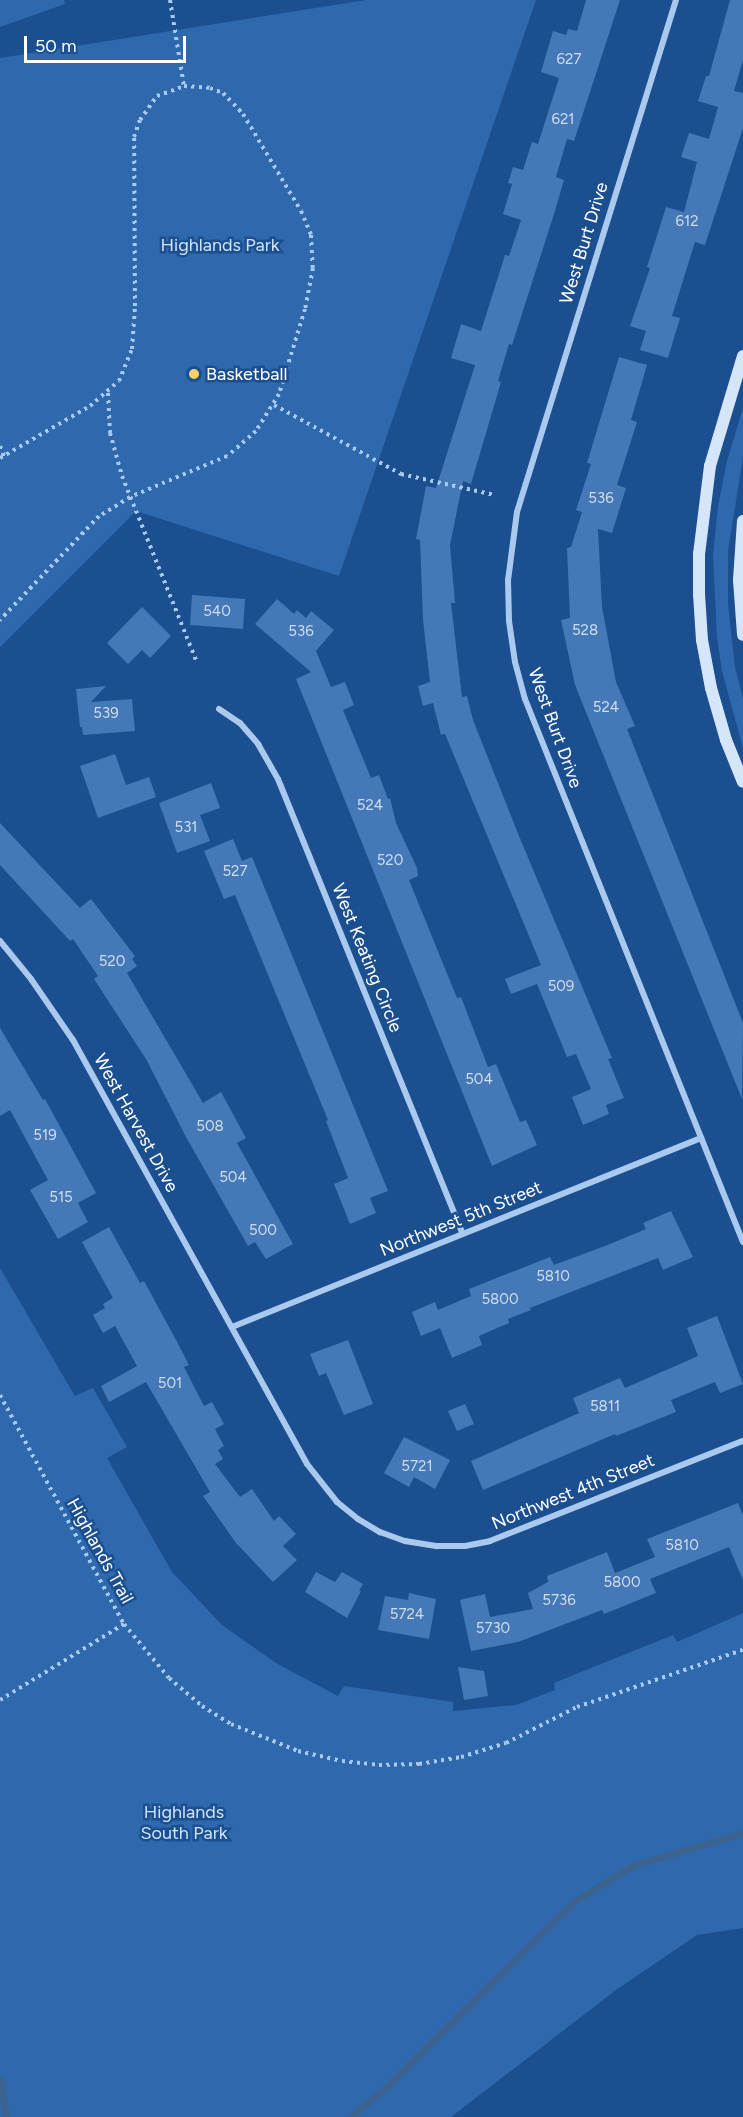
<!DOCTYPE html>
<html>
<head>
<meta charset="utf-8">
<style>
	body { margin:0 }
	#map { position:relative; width:743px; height:2117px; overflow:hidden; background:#1b4f8f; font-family:Figtree,sans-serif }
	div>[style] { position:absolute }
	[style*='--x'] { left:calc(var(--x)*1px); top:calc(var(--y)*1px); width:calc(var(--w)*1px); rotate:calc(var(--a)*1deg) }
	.green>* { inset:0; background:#2e69ad }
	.stream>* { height:7px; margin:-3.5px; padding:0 3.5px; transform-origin:3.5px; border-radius:3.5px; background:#3c6290 }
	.building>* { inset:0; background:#4478b7 }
	.path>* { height:4px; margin-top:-2px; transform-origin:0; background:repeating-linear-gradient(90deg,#a9c9ee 0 3px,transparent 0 7.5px) }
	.street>* { height:6px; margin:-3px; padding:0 3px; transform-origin:3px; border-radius:3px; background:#a9c9ee }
	.secondary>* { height:12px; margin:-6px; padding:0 6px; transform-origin:6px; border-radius:6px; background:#d6e6fa }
	.dots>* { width:16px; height:16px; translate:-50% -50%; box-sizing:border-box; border:3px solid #1b4f8f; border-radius:50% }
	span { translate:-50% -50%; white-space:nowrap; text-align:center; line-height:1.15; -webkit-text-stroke:5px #1b4f8f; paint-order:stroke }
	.number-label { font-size:15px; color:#d0dded }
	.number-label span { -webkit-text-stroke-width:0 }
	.street-label { font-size:18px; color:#fff }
	.park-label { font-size:18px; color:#cfe3fa }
	.poi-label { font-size:18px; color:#fff }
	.left { translate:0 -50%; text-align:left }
	.scale { position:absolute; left:24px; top:36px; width:162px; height:27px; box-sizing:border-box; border:3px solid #fff; border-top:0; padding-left:8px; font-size:18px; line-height:21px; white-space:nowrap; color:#fff; -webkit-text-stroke:4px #1b4f8f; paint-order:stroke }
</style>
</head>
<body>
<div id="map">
	<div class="green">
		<div style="clip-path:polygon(0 0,64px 0,65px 4px,0 27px)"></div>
		<div style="clip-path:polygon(366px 0,536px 0,339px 576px,136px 511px,0 647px,0 58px)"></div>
		<div style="clip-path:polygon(743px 408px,743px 457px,728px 551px,728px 604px,735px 667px,743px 698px,743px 748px,722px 671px,717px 638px,713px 555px,718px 506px,727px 461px)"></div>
		<div style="clip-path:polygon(0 1268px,75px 1396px,93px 1388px,127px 1447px,107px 1458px,172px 1572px,222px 1625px,276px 1663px,338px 1696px,344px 1686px,453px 1702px,453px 1711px,516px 1705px,555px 1690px,554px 1683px,673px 1635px,677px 1642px,743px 1613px,743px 1928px,697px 1935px,616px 1990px,451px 2117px,0 2117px)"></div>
	</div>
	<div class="stream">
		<div style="--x:0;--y:2080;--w:37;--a:81"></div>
		<div style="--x:350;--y:2117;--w:38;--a:-39"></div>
		<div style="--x:380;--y:2093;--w:272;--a:-44.7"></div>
		<div style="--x:573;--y:1902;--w:71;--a:-31.2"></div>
		<div style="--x:634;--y:1865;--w:114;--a:-16.4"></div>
	</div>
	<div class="building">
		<div style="clip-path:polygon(586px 0,620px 0,574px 141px,567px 139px,556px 177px,564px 180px,555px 211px,512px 345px,509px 344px,498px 381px,501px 382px,471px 484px,463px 481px,450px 545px,455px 603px,451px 603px,462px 697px,467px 696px,473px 720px,519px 836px,612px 1058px,608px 1059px,624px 1098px,606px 1105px,609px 1114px,583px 1125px,572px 1097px,591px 1089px,576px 1054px,567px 1057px,537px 984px,511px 994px,505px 979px,541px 965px,445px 734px,441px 735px,433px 703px,423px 706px,418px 686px,430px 682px,423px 620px,420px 540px,416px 539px,426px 486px,436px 488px,475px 365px,451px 358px,461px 324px,481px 331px,505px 255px,509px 256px,521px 220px,503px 214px,512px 184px,508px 183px,513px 167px,523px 170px,532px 142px,538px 144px,559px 78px,541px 72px,553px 31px,566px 35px,568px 29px,577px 31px)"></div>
		<div style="clip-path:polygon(730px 0,743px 0,743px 60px,734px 91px,743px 93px,743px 128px,705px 245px,695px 242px,672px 316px,680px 318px,668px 358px,640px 350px,646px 331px,630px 326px,650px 268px,647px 267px,666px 207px,684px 212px,697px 162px,681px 157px,689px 133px,709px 139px,718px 107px,698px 101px,706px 76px,709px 76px)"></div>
		<div style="clip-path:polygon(619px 357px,647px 365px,631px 420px,637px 422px,617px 485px,626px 488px,612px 533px,598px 529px,602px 607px,616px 682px,635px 726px,627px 729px,743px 1023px,742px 1099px,575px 685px,561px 620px,570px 618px,567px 548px,571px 547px,582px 512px,576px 510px,591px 464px,587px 463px)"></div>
		<div style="clip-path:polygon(192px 595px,245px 599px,243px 629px,190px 625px)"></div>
		<div style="clip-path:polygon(277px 599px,294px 614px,297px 610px,306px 618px,311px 611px,334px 630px,316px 651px,331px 687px,345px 682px,354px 705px,343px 710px,371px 778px,379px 775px,388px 799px,390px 798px,396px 823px,417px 868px,418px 876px,409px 880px,457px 998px,461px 997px,488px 1067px,496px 1064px,520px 1122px,526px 1120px,537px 1145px,492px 1166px,296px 679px,311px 672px,255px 624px)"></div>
		<div style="clip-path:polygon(142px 607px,171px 636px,150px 658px,142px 650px,128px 664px,107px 643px)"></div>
		<div style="clip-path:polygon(106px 686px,91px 702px,132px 699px,135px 731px,83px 735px,82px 727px,80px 727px,76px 689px)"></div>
		<div style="clip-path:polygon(115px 754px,126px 785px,149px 777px,156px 797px,98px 818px,80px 766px)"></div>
		<div style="clip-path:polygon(211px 783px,220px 808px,200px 815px,210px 841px,177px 853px,159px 803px)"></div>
		<div style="clip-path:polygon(0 823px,80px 908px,91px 899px,135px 956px,132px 959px,137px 966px,127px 973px,203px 1103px,221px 1092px,246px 1138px,237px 1143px,293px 1244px,266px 1259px,255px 1242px,248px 1246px,186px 1137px,146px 1059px,94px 979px,98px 976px,73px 939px,70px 941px,0 865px)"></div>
		<div style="clip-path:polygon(233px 839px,242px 861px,252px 857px,388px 1191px,370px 1198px,376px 1213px,350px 1224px,334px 1184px,348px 1178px,326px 1121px,328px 1120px,235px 895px,224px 899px,204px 851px)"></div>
		<div style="clip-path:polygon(0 1028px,43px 1100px,45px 1099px,96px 1193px,78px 1203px,88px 1222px,58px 1239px,30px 1190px,48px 1180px,10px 1110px,0 1116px)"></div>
		<div style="clip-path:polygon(671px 1211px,693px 1257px,663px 1270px,658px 1258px,530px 1308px,531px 1310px,508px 1319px,509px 1323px,479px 1336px,482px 1345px,452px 1358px,440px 1328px,421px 1336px,412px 1312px,435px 1302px,438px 1310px,471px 1296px,469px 1289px,550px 1257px,554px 1265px,610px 1244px,646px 1229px,643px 1223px)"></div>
		<div style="clip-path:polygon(109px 1227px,140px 1283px,144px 1281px,175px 1338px,189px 1365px,184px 1367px,204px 1406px,212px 1402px,224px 1424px,215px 1429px,224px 1446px,218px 1450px,223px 1459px,215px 1464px,240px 1497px,252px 1489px,274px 1521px,279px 1516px,296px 1534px,283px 1546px,297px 1560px,273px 1582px,236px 1543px,203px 1496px,210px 1492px,146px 1382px,109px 1402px,101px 1386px,137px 1366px,115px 1326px,103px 1333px,93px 1315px,105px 1308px,103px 1304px,113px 1298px,82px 1242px)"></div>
		<div style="clip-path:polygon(717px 1316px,743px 1384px,720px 1393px,715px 1382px,671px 1400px,676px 1412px,616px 1436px,615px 1434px,483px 1490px,471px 1461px,579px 1413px,573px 1398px,620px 1378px,625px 1388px,698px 1356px,687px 1328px)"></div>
		<div style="clip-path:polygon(348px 1340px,373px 1404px,344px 1415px,326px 1373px,319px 1376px,310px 1354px)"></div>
		<div style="clip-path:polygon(465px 1404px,474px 1424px,457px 1431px,448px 1411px)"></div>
		<div style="clip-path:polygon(404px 1437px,450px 1460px,435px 1489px,414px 1477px,409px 1487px,384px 1473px)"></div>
		<div style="clip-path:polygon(738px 1503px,743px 1515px,743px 1580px,729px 1547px,650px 1579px,656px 1593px,604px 1614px,602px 1610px,518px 1642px,471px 1651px,460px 1600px,485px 1594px,490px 1617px,533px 1609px,528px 1593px,548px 1582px,547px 1576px,607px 1552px,615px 1573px,655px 1557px,647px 1539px)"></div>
		<div style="clip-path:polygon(316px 1572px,335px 1582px,342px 1572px,363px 1584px,359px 1591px,361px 1591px,347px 1618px,305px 1592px)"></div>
		<div style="clip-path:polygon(409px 1593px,436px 1599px,429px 1639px,378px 1630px,385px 1596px,408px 1600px)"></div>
		<div style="clip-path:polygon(458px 1667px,484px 1671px,488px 1696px,464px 1700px)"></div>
	</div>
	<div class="path">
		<div style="--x:170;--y:0;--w:87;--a:80.8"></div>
		<div style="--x:108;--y:393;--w:40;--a:87.1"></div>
		<div style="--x:110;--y:433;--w:45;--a:74.4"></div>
		<div style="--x:122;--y:476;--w:198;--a:68.1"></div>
		<div style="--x:274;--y:405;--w:145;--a:28.5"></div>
		<div style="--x:401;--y:474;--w:96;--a:12.6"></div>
		<div style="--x:0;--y:446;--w:11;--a:68"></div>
		<div style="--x:0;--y:458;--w:104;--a:-30"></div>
		<div style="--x:90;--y:406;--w:38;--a:-41"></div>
		<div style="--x:119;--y:381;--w:35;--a:-68"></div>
		<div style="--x:132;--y:349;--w:43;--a:-86"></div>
		<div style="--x:135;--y:306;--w:169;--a:-90.3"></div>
		<div style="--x:134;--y:137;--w:18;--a:-71"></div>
		<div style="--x:140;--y:120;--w:29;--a:-55"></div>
		<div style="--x:157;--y:96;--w:29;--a:-20"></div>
		<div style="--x:184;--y:86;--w:26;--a:4"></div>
		<div style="--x:210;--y:88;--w:14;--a:21"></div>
		<div style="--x:223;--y:93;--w:29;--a:46"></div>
		<div style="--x:243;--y:114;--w:113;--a:59.1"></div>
		<div style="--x:301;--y:211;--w:26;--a:67"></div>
		<div style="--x:311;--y:235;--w:33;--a:87"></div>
		<div style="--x:313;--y:268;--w:42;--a:101"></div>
		<div style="--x:305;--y:309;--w:89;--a:107"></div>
		<div style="--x:279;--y:394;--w:44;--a:121.9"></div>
		<div style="--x:256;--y:431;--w:38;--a:139"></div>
		<div style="--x:227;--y:456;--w:105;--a:157.1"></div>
		<div style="--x:130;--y:497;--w:36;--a:148"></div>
		<div style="--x:99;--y:516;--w:144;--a:133.6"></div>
		<div style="--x:0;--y:1395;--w:260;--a:61.6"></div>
		<div style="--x:124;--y:1624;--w:145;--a:148.5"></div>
		<div style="--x:124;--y:1624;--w:70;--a:50.2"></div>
		<div style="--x:169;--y:1678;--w:43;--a:40.3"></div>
		<div style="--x:202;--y:1706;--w:34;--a:32"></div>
		<div style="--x:231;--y:1724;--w:72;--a:21.9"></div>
		<div style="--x:298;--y:1751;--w:45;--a:12.8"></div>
		<div style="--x:342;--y:1761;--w:37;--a:6"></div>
		<div style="--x:379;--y:1765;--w:40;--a:-1.4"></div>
		<div style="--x:419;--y:1764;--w:43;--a:-9.5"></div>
		<div style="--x:461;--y:1757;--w:47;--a:-17.3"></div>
		<div style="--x:506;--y:1743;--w:80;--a:-26.9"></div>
		<div style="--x:577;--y:1707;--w:176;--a:-19"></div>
	</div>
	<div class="street">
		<div style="--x:676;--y:0;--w:536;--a:107.25"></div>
		<div style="--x:517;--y:512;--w:69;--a:97.5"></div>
		<div style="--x:508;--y:580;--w:41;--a:88.6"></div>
		<div style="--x:509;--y:621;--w:41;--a:81.7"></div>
		<div style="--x:515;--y:662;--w:38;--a:75"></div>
		<div style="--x:525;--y:699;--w:585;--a:68.13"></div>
		<div style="--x:219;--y:709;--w:25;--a:34"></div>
		<div style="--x:240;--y:723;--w:28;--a:49"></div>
		<div style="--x:258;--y:744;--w:40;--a:60.3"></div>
		<div style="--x:278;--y:779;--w:491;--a:67.9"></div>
		<div style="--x:0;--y:941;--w:49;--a:50.8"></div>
		<div style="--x:31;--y:979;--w:74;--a:55.5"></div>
		<div style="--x:73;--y:1040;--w:484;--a:61.1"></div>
		<div style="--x:307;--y:1464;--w:48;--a:51.7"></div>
		<div style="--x:337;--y:1502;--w:27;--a:39"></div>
		<div style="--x:358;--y:1519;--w:26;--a:31"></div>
		<div style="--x:380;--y:1532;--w:27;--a:20"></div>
		<div style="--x:405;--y:1541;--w:33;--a:9"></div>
		<div style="--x:438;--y:1546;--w:27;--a:0"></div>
		<div style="--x:465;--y:1546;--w:25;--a:-11"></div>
		<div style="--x:490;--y:1541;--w:272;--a:-21.6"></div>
		<div style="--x:232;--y:1327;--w:506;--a:-21.95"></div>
	</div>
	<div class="secondary">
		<div style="--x:743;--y:356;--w:115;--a:106.7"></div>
		<div style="--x:710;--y:466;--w:89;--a:97.1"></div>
		<div style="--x:699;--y:554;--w:40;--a:90"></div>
		<div style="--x:699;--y:594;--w:46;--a:86.3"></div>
		<div style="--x:702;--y:640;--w:49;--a:79.4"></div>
		<div style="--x:711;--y:688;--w:54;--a:73.9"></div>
		<div style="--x:726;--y:740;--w:45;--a:68"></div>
		<div style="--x:743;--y:521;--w:59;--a:93.9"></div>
		<div style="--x:739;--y:580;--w:55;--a:85.8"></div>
	</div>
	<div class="dots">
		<div style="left:194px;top:374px;background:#ffd166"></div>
	</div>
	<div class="number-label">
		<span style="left:569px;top:60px">627</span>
		<span style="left:563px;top:120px">621</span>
		<span style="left:687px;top:222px">612</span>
		<span style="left:601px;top:499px">536</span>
		<span style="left:217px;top:612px">540</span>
		<span style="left:585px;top:631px">528</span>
		<span style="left:301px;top:632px">536</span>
		<span style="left:606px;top:708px">524</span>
		<span style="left:106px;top:714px">539</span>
		<span style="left:370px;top:806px">524</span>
		<span style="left:186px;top:828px">531</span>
		<span style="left:390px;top:861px">520</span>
		<span style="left:235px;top:872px">527</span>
		<span style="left:112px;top:962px">520</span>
		<span style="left:561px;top:987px">509</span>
		<span style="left:479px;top:1080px">504</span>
		<span style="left:210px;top:1127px">508</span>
		<span style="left:45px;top:1136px">519</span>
		<span style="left:233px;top:1178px">504</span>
		<span style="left:61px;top:1198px">515</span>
		<span style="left:263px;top:1231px">500</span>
		<span style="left:553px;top:1277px">5810</span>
		<span style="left:500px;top:1300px">5800</span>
		<span style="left:170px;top:1384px">501</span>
		<span style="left:605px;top:1407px">5811</span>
		<span style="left:417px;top:1467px">5721</span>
		<span style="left:682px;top:1546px">5810</span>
		<span style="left:622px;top:1583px">5800</span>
		<span style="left:559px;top:1601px">5736</span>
		<span style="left:407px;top:1615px">5724</span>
		<span style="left:493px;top:1629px">5730</span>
	</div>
	<div class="street-label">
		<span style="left:584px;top:243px;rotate:-73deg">West Burt Drive</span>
		<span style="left:555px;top:728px;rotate:70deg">West Burt Drive</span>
		<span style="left:367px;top:958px;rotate:68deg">West Keating Circle</span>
		<span style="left:136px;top:1123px;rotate:61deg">West Harvest Drive</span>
		<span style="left:461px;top:1219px;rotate:-22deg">Northwest 5th Street</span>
		<span style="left:573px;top:1492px;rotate:-22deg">Northwest 4th Street</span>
		<span style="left:100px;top:1551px;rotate:61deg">Highlands Trail</span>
	</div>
	<div class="park-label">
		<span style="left:220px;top:245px">Highlands Park</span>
		<span style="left:184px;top:1823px">Highlands<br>South Park</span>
	</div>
	<div class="poi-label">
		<span class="left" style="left:206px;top:374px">Basketball</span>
	</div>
	<div class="scale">50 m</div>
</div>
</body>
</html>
